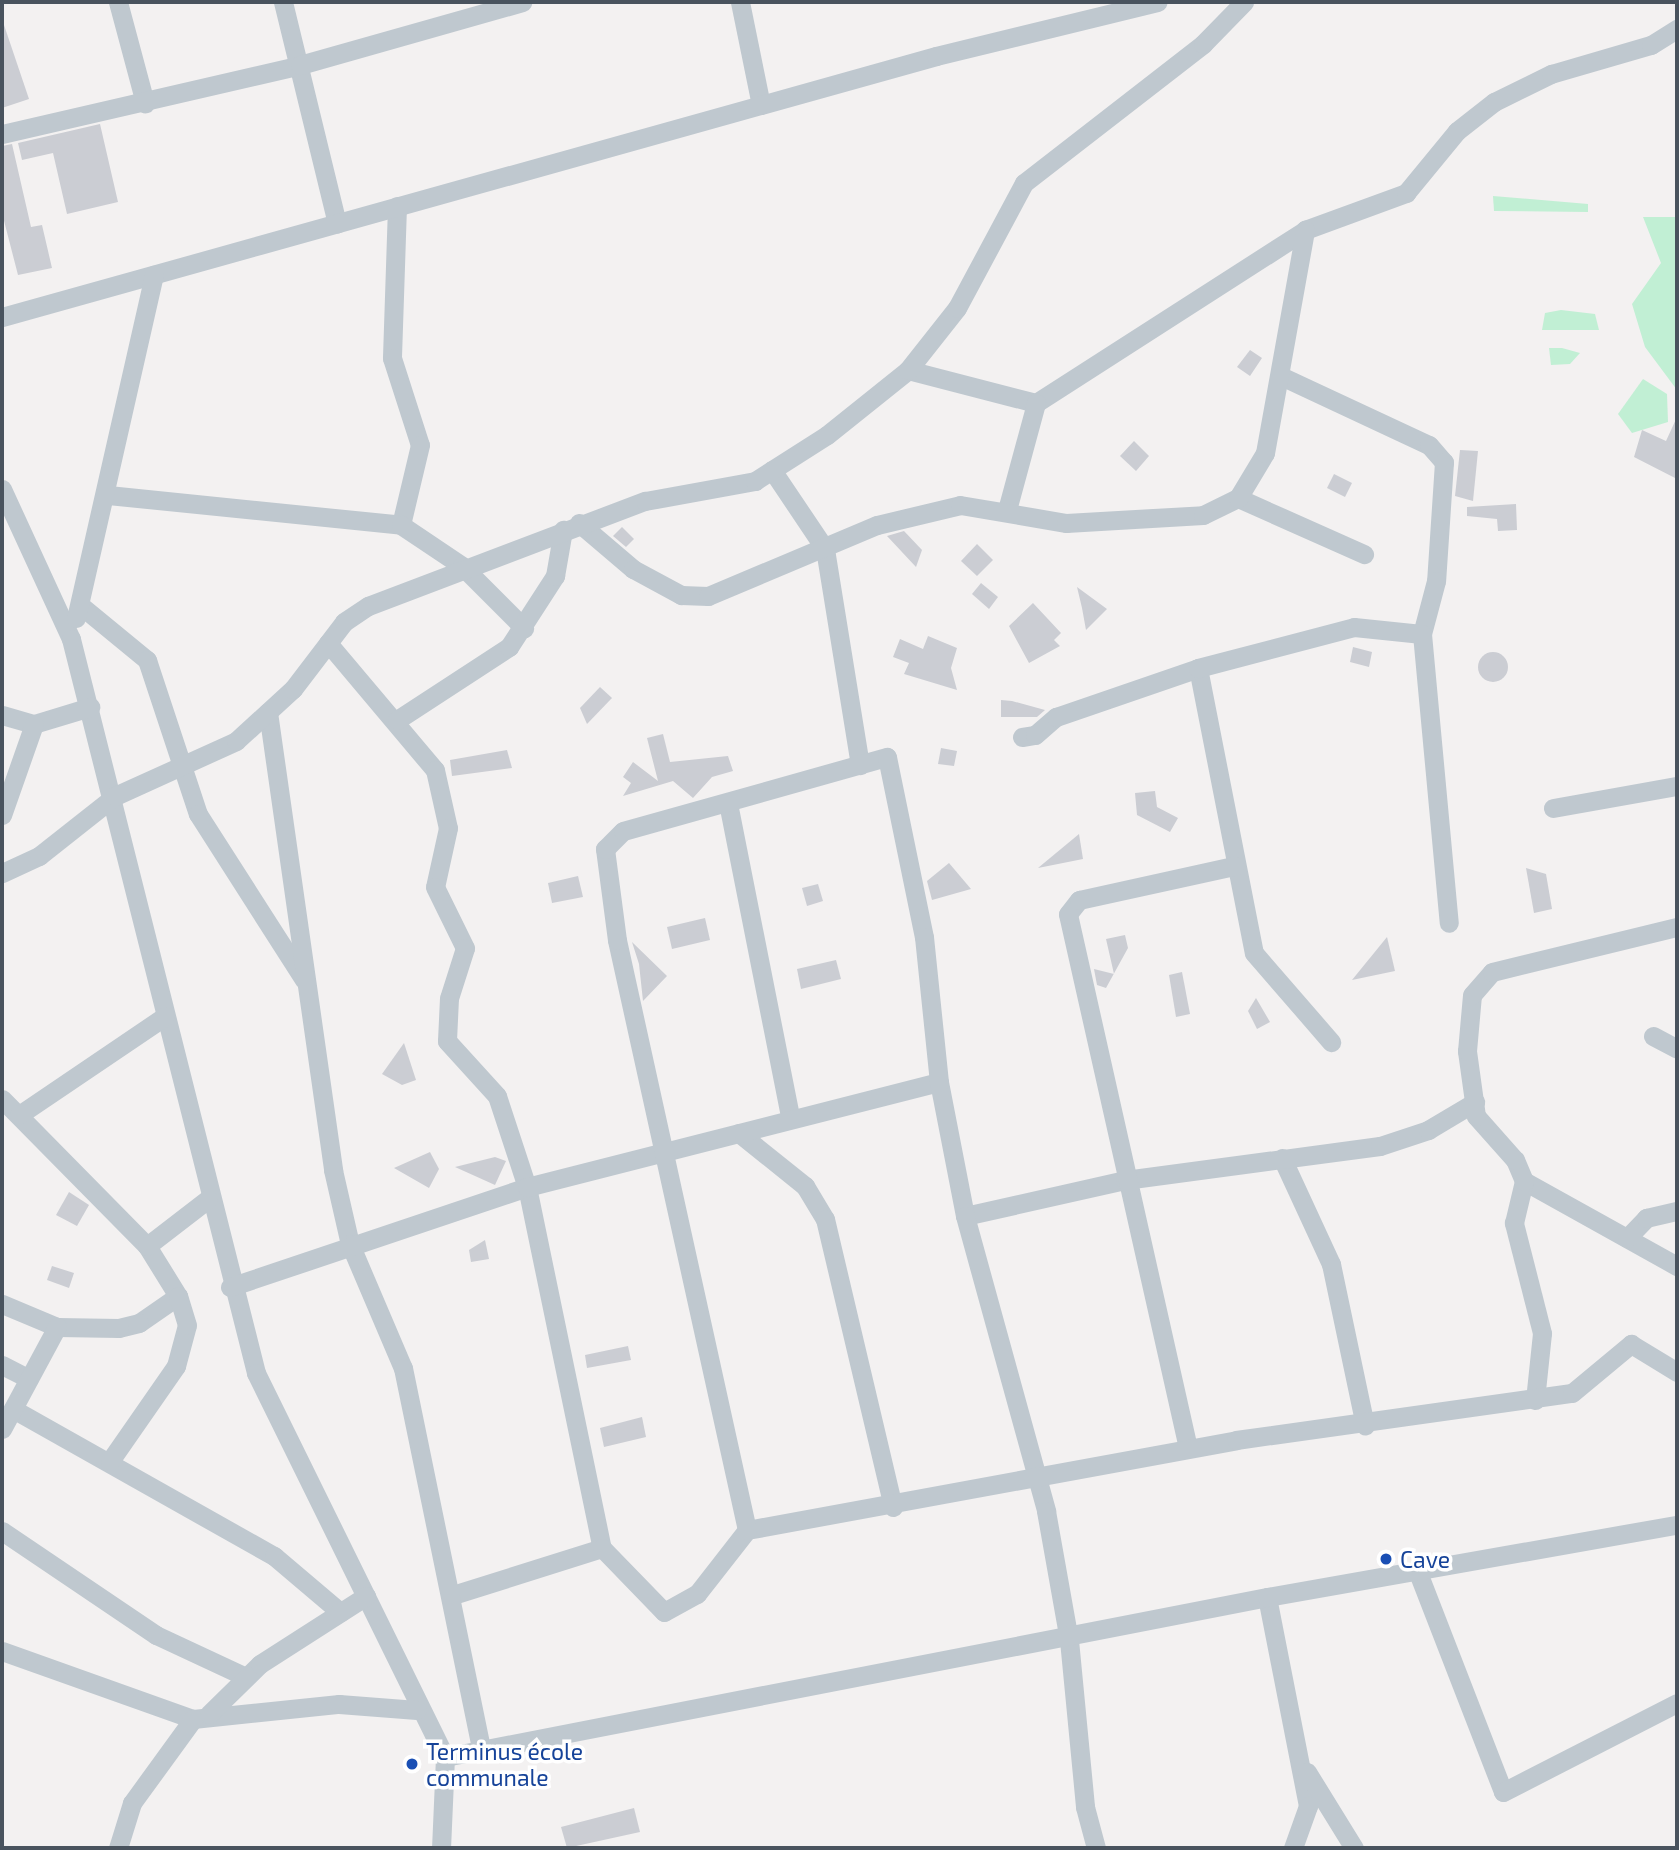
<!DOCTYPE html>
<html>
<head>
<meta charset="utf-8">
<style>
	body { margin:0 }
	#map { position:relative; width:1679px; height:1850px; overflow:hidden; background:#f3f1f1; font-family:"Exo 2",sans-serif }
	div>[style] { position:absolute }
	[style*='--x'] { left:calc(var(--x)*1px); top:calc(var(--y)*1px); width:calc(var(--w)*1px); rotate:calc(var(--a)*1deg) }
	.green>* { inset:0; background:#c1efd4 }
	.building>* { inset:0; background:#cbcdd3 }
	.round { border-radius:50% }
	.minor>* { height:19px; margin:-9.5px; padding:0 9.5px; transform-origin:9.5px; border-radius:9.5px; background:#bfc8cf }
	.dots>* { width:19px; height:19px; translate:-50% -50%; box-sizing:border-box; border:4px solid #fff; border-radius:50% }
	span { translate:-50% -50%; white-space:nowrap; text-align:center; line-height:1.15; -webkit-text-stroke:7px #fff; paint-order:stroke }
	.transit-label { font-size:23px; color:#164399 }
	.left { translate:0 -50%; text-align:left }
	.frame { position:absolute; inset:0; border:4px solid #49535e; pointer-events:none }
</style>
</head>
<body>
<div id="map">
	<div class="green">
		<div style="clip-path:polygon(1493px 196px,1588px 204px,1588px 212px,1494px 211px)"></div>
		<div style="clip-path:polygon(1643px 217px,1677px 217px,1677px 390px,1645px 347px,1632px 304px,1661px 263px)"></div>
		<div style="clip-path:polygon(1561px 310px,1595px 314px,1599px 330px,1542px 330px,1545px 313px)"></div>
		<div style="clip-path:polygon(1549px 348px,1562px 348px,1580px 353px,1570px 364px,1551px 365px)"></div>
		<div style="clip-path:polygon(1643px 379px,1667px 394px,1668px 422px,1632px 433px,1618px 414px)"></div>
	</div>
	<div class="building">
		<div style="clip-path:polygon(4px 25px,29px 99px,2px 108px,2px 26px)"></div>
		<div style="clip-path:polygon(100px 124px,118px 202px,67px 214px,53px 153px,22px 160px,18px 143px)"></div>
		<div style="clip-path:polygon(12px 144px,31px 227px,42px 225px,52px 268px,18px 275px,2px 213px,2px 146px)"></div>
		<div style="clip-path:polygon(1250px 350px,1262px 358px,1250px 376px,1237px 367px)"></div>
		<div style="clip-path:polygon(1677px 417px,1677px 479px,1634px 457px,1642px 430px,1666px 441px)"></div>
		<div style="clip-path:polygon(1134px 441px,1149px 456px,1136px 471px,1120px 456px)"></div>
		<div style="clip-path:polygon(1460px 450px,1478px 451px,1473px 501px,1455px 496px)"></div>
		<div style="clip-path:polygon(1334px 474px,1352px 483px,1345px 497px,1327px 488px)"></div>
		<div style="clip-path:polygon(1516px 504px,1517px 530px,1498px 531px,1497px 519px,1467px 516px,1467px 507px)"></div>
		<div style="clip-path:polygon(622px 527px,634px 539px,626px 547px,613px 536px)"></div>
		<div style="clip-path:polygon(904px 531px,922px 550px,916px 567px,887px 536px)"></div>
		<div style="clip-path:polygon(977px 544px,993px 560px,977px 576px,961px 561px)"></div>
		<div style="clip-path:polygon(981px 583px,998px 597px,989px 609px,972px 594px)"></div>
		<div style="clip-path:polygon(1077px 587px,1107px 609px,1086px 630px,1082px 608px)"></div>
		<div style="clip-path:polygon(1033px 603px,1061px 633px,1054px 640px,1060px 646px,1029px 663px,1009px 626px)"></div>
		<div style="clip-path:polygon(928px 636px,957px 648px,951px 668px,957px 690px,904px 674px,909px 663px,893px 657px,900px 639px,923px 649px)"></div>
		<div style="clip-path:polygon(1353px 647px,1372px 652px,1369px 667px,1350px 662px)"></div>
		<div class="round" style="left:1478px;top:652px;width:30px;height:30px"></div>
		<div style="clip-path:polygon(600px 687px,612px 698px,587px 724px,580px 708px)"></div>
		<div style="clip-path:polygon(1001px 700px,1012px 701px,1045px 710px,1037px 717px,1001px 717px)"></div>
		<div style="clip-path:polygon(663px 734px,670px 762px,728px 756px,733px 771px,712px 777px,693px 798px,673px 781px,623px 796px,631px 783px,623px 777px,633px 762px,658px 781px,647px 738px)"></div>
		<div style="clip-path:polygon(941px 748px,957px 751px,954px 766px,938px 764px)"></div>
		<div style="clip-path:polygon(507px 750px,512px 768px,452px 776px,450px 760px)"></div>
		<div style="clip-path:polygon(1155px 791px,1157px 807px,1178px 818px,1170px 832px,1137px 815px,1135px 793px)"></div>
		<div style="clip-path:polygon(1079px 834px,1083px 859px,1038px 868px)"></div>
		<div style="clip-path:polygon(949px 863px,971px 889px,932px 900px,927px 881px)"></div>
		<div style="clip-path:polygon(1526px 868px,1546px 874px,1552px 909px,1534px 913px)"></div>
		<div style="clip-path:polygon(578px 876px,583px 897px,552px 903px,548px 883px)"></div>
		<div style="clip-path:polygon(818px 884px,823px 901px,807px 906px,802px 888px)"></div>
		<div style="clip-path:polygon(705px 918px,710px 940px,672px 949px,667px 927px)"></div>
		<div style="clip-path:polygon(1125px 935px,1128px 948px,1106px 988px,1097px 985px,1094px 969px,1114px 974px,1106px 939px)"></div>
		<div style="clip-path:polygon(1387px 937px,1395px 971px,1352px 980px)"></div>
		<div style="clip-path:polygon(632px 942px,667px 976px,643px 1001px,639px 964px)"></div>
		<div style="clip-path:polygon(836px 960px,841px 979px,801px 989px,797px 969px)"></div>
		<div style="clip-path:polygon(1182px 972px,1190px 1014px,1176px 1017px,1169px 975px)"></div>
		<div style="clip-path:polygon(1256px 998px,1270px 1022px,1257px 1029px,1248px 1011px)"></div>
		<div style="clip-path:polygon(404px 1043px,416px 1080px,402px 1085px,382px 1074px)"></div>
		<div style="clip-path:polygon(430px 1152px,439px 1169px,429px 1188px,394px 1168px)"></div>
		<div style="clip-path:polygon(495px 1157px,506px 1161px,495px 1185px,455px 1167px)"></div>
		<div style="clip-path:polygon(69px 1192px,89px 1205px,77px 1226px,56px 1215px)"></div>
		<div style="clip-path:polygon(485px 1240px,489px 1259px,471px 1262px,469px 1250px)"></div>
		<div style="clip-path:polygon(52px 1266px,74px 1273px,69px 1288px,47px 1280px)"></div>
		<div style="clip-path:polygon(628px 1346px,631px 1360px,587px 1368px,585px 1355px)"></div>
		<div style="clip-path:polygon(642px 1417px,646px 1437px,604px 1447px,600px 1428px)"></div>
		<div style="clip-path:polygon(634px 1808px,640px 1832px,567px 1848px,561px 1827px)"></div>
	</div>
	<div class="minor">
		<div style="--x:118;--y:2;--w:105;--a:75"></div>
		<div style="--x:283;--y:2;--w:228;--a:76.3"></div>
		<div style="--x:740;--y:2;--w:105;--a:78.5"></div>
		<div style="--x:2;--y:134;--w:306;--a:-13"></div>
		<div style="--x:300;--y:65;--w:231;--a:-15.8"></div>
		<div style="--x:397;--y:206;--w:152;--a:91.9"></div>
		<div style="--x:392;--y:358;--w:91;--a:72.2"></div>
		<div style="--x:420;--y:445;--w:82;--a:103.4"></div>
		<div style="--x:2;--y:317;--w:970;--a:-15.61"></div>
		<div style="--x:936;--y:56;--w:228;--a:-13.7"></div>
		<div style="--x:908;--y:370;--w:132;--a:14.5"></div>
		<div style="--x:1036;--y:403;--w:320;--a:-32.7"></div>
		<div style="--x:1305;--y:230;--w:108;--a:-20.1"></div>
		<div style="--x:1406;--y:193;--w:80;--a:-50.6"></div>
		<div style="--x:1457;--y:131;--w:47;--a:-38.1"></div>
		<div style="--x:1494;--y:102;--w:64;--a:-26.2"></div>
		<div style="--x:1551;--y:74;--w:104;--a:-16.2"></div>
		<div style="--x:1651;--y:45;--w:31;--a:-32"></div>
		<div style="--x:1283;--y:377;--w:161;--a:25"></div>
		<div style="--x:1429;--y:445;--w:23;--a:49"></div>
		<div style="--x:1444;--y:462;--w:119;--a:93.8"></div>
		<div style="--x:1436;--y:581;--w:55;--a:104.8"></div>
		<div style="--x:1422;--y:634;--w:290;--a:84.7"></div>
		<div style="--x:772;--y:470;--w:95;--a:56.1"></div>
		<div style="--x:825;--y:549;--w:219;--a:80.8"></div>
		<div style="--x:2;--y:489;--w:165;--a:65.3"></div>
		<div style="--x:71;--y:639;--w:757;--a:75.85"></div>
		<div style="--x:256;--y:1373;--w:428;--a:63.8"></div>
		<div style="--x:445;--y:1757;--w:91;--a:92.5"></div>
		<div style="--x:108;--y:495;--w:295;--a:5.8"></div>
		<div style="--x:401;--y:525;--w:73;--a:33.9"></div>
		<div style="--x:462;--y:566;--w:88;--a:45"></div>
		<div style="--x:1238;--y:498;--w:138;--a:24"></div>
		<div style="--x:1007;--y:510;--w:111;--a:-74.8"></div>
		<div style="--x:579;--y:523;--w:71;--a:40.4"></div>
		<div style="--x:633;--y:569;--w:55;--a:28.4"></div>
		<div style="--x:681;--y:595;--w:27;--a:2"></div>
		<div style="--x:708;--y:596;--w:183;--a:-22.8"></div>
		<div style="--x:877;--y:525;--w:85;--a:-13.5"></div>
		<div style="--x:960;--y:505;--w:108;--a:9.6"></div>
		<div style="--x:1066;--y:523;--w:137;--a:-3.3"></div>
		<div style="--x:1203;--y:515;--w:39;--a:-26"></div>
		<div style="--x:1238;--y:498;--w:52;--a:-59"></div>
		<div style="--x:1265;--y:453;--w:227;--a:-79.8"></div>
		<div style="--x:80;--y:605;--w:87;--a:39.4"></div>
		<div style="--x:147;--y:660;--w:162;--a:71.7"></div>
		<div style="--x:198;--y:814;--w:197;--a:57.4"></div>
		<div style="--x:76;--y:618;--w:352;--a:-77.2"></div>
		<div style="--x:328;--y:643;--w:166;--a:49.9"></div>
		<div style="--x:435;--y:770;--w:59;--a:77.4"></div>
		<div style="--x:448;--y:828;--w:60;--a:102.4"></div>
		<div style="--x:435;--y:887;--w:68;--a:63.8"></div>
		<div style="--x:465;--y:948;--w:52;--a:107.7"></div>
		<div style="--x:449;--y:998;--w:43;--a:92.7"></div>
		<div style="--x:447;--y:1041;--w:74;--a:47.7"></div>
		<div style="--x:497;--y:1096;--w:96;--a:71.8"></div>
		<div style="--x:527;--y:1187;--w:369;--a:78.3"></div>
		<div style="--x:602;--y:1548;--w:156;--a:162.5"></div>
		<div style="--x:1198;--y:668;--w:290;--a:78.9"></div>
		<div style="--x:1254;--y:953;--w:118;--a:49.1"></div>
		<div style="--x:268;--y:712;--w:463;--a:81.9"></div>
		<div style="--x:333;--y:1170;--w:76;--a:77.1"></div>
		<div style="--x:350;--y:1244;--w:135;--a:66.9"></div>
		<div style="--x:403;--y:1368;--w:388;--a:78.4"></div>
		<div style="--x:2;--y:715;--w:33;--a:16"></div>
		<div style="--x:34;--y:724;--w:59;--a:-16.9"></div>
		<div style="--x:397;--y:720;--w:134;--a:-33.1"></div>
		<div style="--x:509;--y:647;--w:85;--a:-57.1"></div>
		<div style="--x:555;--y:576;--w:47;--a:-80.1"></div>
		<div style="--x:1022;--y:737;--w:13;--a:-9"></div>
		<div style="--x:1035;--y:735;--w:28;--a:-41"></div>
		<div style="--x:1056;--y:717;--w:150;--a:-19"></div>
		<div style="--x:1198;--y:668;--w:161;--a:-14.7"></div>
		<div style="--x:1354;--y:627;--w:68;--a:5.9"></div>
		<div style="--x:728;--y:803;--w:319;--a:78.8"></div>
		<div style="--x:1553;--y:808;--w:126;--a:-10.1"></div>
		<div style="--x:2;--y:815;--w:96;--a:-70.6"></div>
		<div style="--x:2;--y:873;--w:41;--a:-24.7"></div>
		<div style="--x:39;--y:856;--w:97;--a:-38.3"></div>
		<div style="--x:115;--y:796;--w:133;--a:-24.4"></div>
		<div style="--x:236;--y:741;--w:77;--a:-42.4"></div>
		<div style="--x:293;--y:689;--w:84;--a:-52.7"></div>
		<div style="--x:344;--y:622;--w:29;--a:-34"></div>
		<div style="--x:368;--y:606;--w:296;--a:-20.8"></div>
		<div style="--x:645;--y:501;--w:112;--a:-10.3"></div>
		<div style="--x:755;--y:481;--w:85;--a:-32.6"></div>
		<div style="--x:827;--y:435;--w:104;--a:-38.7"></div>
		<div style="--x:908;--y:370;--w:79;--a:-51.7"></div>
		<div style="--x:957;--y:308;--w:142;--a:-61.8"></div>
		<div style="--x:1024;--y:183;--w:227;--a:-37.8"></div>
		<div style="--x:1203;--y:44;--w:59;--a:-45.7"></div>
		<div style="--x:1653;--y:1036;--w:27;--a:28"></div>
		<div style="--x:2;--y:1099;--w:206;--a:45.4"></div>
		<div style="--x:147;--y:1246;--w:59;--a:58.2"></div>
		<div style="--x:178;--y:1296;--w:47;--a:145.3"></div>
		<div style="--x:139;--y:1323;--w:21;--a:166"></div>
		<div style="--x:119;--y:1328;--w:62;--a:-179.1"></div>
		<div style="--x:57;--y:1327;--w:60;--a:-157.3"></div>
		<div style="--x:19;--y:1115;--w:176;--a:-34.1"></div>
		<div style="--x:739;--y:1133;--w:85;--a:38.8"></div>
		<div style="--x:805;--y:1186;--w:39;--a:59"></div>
		<div style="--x:825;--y:1219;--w:296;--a:76.7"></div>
		<div style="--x:1282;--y:1158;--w:117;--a:65.2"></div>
		<div style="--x:1331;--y:1264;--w:165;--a:78.1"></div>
		<div style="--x:1524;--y:1181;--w:175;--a:29.1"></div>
		<div style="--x:965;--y:1216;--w:164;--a:-12.7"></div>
		<div style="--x:1125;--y:1180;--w:257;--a:-7.6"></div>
		<div style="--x:1380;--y:1146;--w:51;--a:-18.4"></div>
		<div style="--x:1428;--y:1130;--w:55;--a:-30.8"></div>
		<div style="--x:1627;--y:1238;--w:28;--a:-46"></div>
		<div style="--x:1646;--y:1218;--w:32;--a:-13"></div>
		<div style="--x:147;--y:1246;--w:77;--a:-37.6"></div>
		<div style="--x:230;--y:1287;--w:313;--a:-18.6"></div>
		<div style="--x:527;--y:1187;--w:425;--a:-14.3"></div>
		<div style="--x:939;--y:1082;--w:136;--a:79"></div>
		<div style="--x:965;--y:1216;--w:306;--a:74.6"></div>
		<div style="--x:1046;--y:1511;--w:131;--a:79.9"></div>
		<div style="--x:1069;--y:1640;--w:168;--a:84.5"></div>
		<div style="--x:1085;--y:1807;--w:42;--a:75"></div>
		<div style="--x:2;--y:1365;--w:30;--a:27"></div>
		<div style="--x:1535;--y:1400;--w:67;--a:-84"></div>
		<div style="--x:1542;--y:1333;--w:114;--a:-104.3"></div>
		<div style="--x:1514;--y:1223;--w:43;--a:-76.6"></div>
		<div style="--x:1524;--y:1181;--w:23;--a:-113"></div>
		<div style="--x:1515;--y:1160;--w:59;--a:-131.6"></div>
		<div style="--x:1476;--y:1116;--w:66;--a:-97.9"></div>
		<div style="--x:1467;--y:1051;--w:56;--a:-84.9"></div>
		<div style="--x:1472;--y:995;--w:30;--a:-49"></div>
		<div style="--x:1492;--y:972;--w:190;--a:-13.7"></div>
		<div style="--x:13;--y:1409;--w:300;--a:29.4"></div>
		<div style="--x:274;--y:1556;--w:87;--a:40.3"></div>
		<div style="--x:2;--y:1429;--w:116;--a:-61.7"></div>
		<div style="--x:1188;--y:1448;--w:547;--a:-102.67"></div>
		<div style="--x:1068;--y:914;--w:18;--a:-52"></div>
		<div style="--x:1079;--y:900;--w:159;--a:-12.4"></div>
		<div style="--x:110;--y:1461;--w:116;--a:-55.2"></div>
		<div style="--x:176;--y:1366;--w:42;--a:-75"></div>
		<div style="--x:187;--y:1325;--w:30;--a:-107"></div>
		<div style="--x:747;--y:1530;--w:497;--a:-10.4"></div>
		<div style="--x:1236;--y:1440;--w:339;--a:-8"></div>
		<div style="--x:1572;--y:1393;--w:77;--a:-39.7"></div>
		<div style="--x:1631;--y:1344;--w:54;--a:31.3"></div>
		<div style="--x:2;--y:1531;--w:186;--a:34"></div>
		<div style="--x:156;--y:1635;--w:97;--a:25"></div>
		<div style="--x:602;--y:1548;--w:89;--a:45.9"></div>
		<div style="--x:664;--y:1612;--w:38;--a:-29"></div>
		<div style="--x:697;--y:1594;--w:81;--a:-52"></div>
		<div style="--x:747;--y:1530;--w:604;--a:-102.43"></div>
		<div style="--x:617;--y:940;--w:92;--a:-97.5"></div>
		<div style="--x:605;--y:849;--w:25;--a:-45"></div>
		<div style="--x:623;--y:831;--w:274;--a:-15.7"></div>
		<div style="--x:887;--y:757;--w:184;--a:78.4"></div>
		<div style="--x:924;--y:937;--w:146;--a:84.1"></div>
		<div style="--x:1417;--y:1570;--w:238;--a:68.8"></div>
		<div style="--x:1503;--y:1792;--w:195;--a:-27.1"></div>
		<div style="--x:1267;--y:1597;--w:213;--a:78.9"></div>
		<div style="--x:1308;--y:1806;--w:45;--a:109.7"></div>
		<div style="--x:2;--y:1651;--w:203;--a:19.6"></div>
		<div style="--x:193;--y:1719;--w:147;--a:-5.9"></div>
		<div style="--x:339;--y:1704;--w:78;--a:4.4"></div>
		<div style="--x:209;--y:1714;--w:71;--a:-44.4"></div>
		<div style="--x:260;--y:1664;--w:126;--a:-32.7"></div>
		<div style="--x:445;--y:1757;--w:837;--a:-11.01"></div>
		<div style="--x:1267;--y:1597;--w:416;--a:-10"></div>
		<div style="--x:1307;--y:1772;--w:89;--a:58.3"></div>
		<div style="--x:118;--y:1848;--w:47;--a:-72.7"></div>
		<div style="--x:132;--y:1803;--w:104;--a:-54"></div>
	</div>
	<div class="dots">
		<div style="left:1386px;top:1559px;background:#1a4fb4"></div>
		<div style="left:412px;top:1764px;background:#1a4fb4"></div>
	</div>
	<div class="transit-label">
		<span class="left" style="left:1400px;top:1559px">Cave</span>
		<span class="left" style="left:426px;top:1764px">Terminus école<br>communale</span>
	</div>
	<div class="frame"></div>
</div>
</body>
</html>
